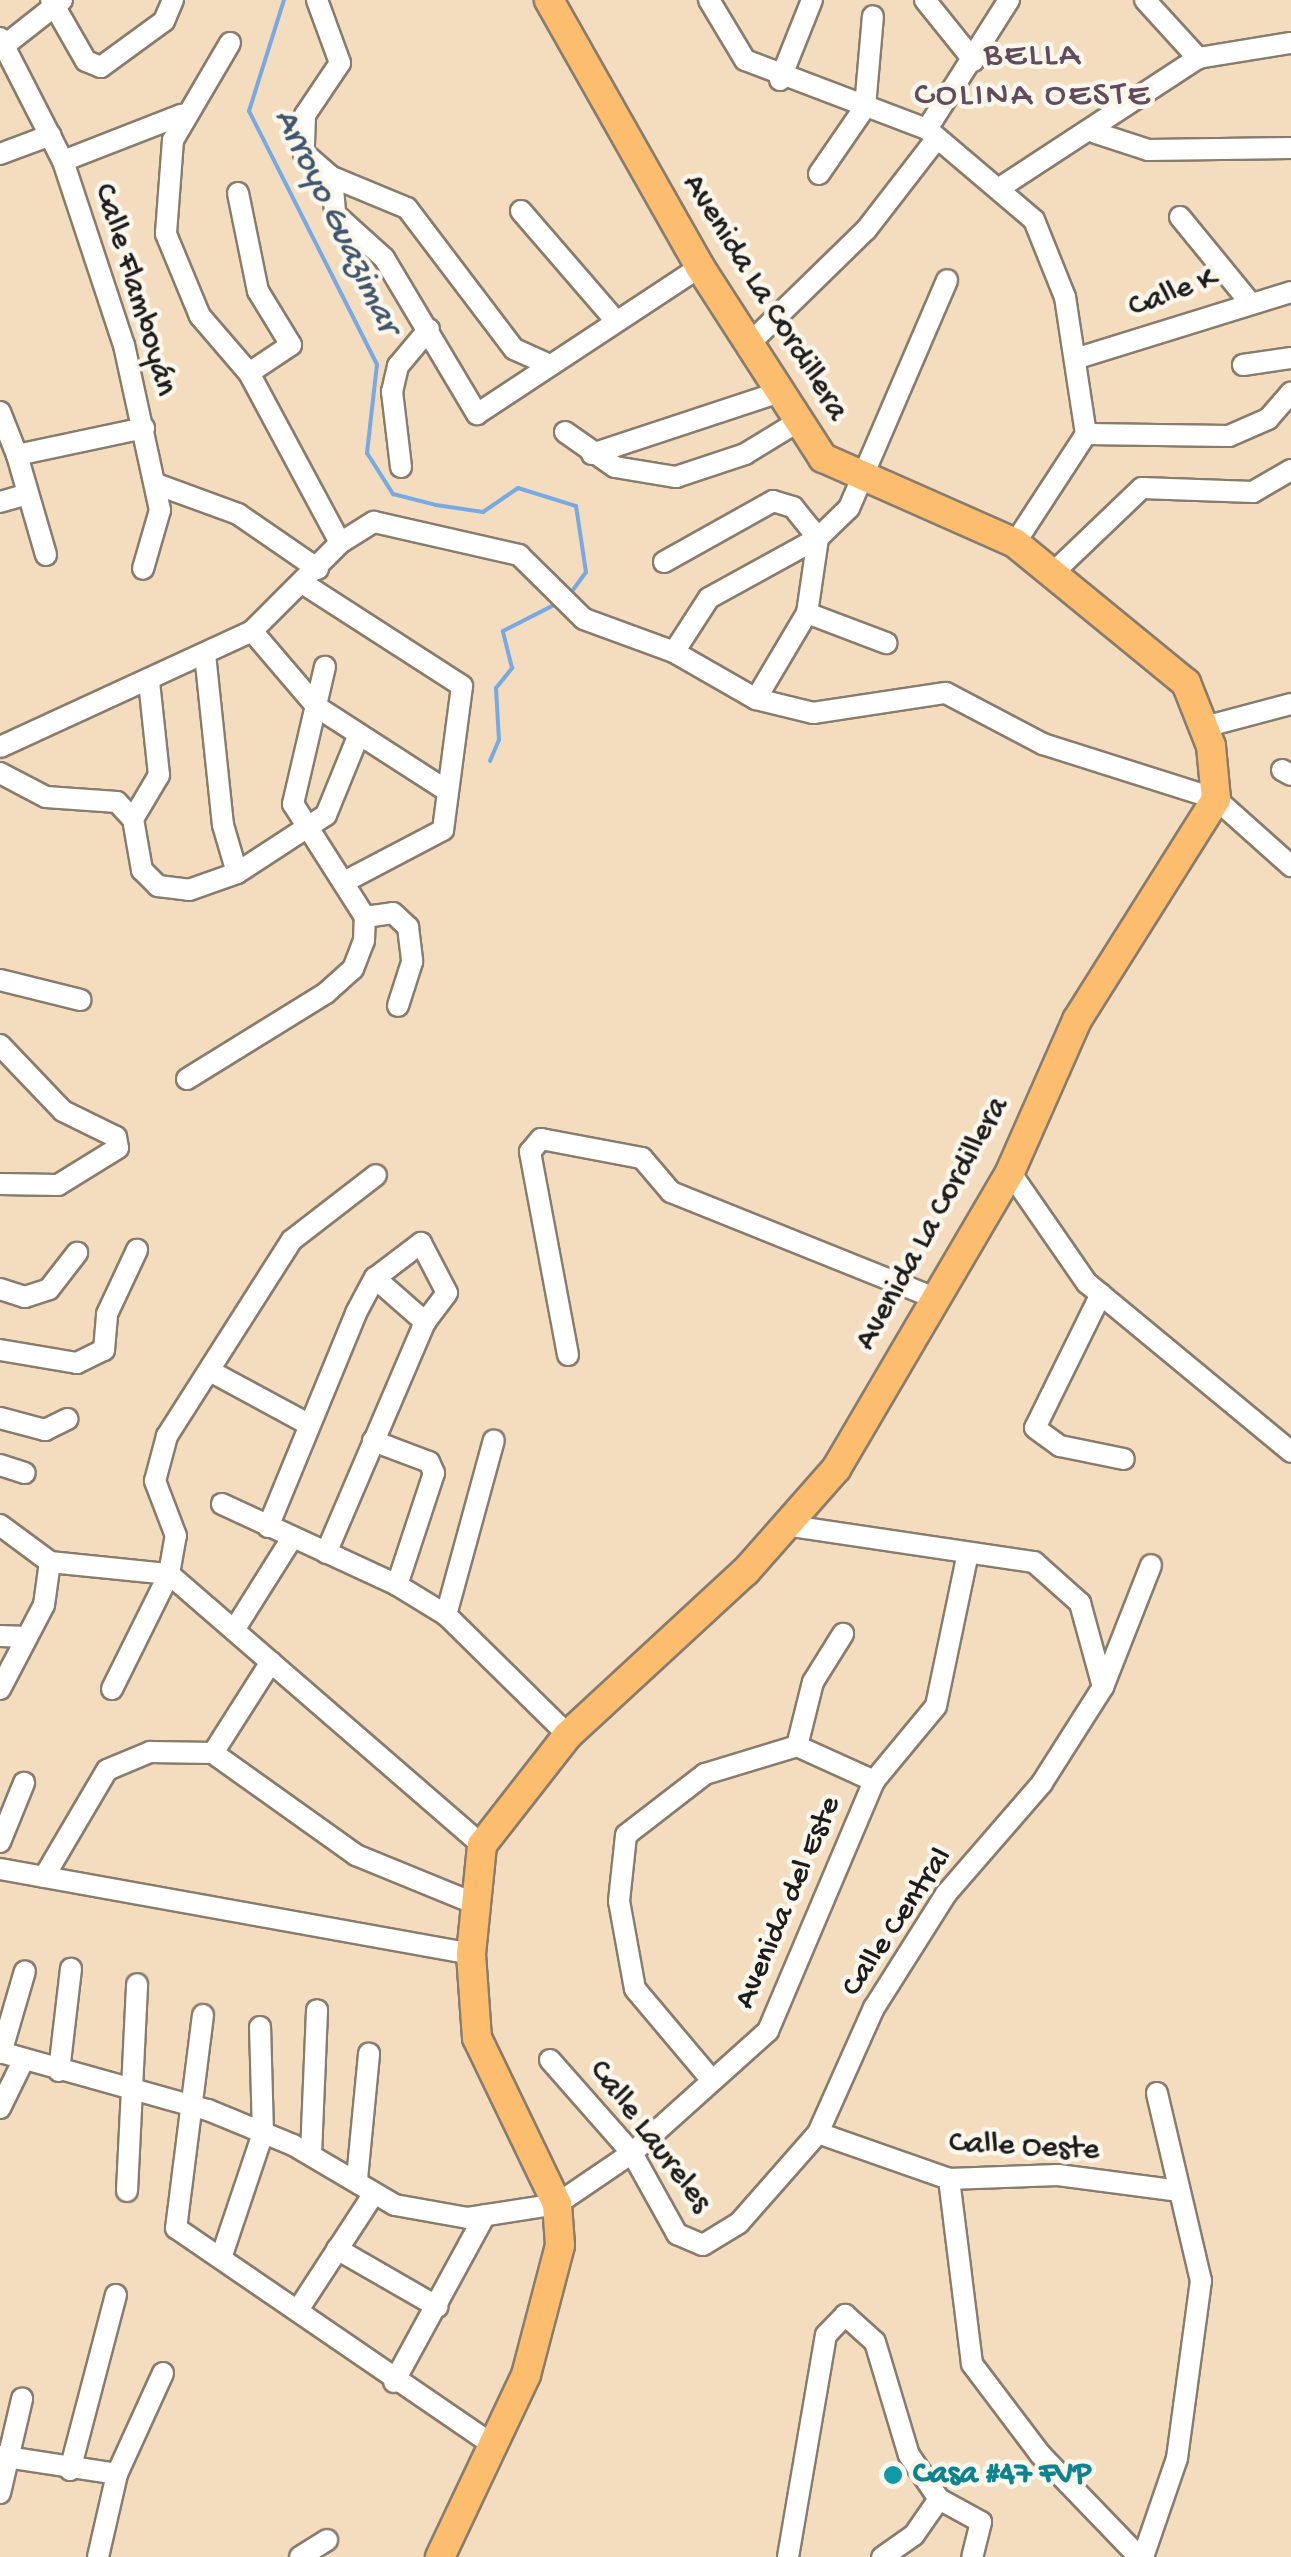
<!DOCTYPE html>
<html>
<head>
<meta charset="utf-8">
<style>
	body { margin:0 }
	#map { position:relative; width:1291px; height:2557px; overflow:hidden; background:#f4dcbe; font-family:"Gochi Hand",sans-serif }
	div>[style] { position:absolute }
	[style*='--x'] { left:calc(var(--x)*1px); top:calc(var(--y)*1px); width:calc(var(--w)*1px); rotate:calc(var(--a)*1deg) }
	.stream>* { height:4px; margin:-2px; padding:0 2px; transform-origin:2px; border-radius:2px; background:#77aae4 }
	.roads { filter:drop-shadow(2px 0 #887c6d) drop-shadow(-2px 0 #887c6d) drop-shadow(0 2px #887c6d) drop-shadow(0 -2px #887c6d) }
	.minor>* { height:20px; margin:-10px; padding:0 10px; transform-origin:10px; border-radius:10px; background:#fff }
	.major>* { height:28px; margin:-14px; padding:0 14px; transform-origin:14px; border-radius:14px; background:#fcbd6f }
	.dots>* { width:28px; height:28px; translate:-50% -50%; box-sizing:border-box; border:5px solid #fbf7ec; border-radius:50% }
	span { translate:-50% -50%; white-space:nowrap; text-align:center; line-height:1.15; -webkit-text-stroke:9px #fbf7ec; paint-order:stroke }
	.street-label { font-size:32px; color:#1c1c1c }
	.culture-label { font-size:32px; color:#0d838f; font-weight:700 }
	.left { translate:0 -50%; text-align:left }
	.neighbourhood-label { font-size:35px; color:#634b5e; letter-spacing:2.5px }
	.water-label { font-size:35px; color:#40556c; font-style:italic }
</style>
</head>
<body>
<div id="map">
	<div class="stream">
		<div style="--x:284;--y:0;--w:116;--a:107.5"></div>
		<div style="--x:249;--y:111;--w:284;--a:63.2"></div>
		<div style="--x:377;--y:364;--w:90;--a:96.4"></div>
		<div style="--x:367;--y:453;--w:49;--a:57.6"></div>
		<div style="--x:393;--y:494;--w:44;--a:14.3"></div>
		<div style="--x:436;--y:505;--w:48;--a:8.5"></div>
		<div style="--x:483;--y:512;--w:42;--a:-34.4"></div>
		<div style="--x:518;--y:488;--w:61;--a:17.2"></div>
		<div style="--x:576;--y:506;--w:67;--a:81.4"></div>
		<div style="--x:586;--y:572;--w:27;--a:126"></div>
		<div style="--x:490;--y:761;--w:23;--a:-67"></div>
		<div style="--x:499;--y:740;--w:52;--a:-93.3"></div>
		<div style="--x:496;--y:688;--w:26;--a:-51"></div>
		<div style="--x:512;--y:668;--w:38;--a:-104"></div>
		<div style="--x:503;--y:631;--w:62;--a:-27"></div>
	</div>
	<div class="roads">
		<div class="minor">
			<div style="--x:51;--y:0;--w:70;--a:60.2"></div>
			<div style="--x:86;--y:61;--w:16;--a:22"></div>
			<div style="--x:101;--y:67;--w:78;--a:-36.1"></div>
			<div style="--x:164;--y:21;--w:23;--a:-67"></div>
			<div style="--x:317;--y:0;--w:67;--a:69.9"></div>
			<div style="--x:340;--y:63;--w:63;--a:123.9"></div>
			<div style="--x:305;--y:115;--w:38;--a:92"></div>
			<div style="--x:304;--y:153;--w:37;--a:41"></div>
			<div style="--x:332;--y:177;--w:81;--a:22.5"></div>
			<div style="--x:407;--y:208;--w:177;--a:52.8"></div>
			<div style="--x:514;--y:349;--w:34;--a:24"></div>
			<div style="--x:709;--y:0;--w:70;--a:59"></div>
			<div style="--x:745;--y:60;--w:195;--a:20.8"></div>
			<div style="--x:927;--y:129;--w:140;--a:40.4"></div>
			<div style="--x:1034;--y:220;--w:83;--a:68.1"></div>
			<div style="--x:1065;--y:297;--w:139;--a:81.3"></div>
			<div style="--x:925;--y:0;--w:78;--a:51.2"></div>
			<div style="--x:1145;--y:0;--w:79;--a:47.6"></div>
			<div style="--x:0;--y:38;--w:138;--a:62.9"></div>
			<div style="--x:63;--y:161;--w:194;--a:71.7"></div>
			<div style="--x:124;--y:345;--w:169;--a:77.7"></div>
			<div style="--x:160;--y:510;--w:61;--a:106.1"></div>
			<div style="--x:230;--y:43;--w:113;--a:120.4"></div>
			<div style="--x:173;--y:140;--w:94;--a:94.3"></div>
			<div style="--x:166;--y:234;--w:89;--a:67.5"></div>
			<div style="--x:200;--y:316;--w:75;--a:49.3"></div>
			<div style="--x:249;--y:373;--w:193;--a:61.8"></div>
			<div style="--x:0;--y:49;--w:79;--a:-38.3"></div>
			<div style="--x:780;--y:80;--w:86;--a:-68.2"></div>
			<div style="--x:927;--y:129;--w:153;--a:-57.6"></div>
			<div style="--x:1096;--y:133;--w:55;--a:18.1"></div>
			<div style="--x:1148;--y:150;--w:143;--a:-0.8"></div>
			<div style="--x:0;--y:154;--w:54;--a:-20.4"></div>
			<div style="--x:63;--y:161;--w:127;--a:-21.3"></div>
			<div style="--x:819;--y:174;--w:81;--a:-55.5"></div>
			<div style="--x:865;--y:107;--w:91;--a:-85"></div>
			<div style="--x:332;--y:177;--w:37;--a:85"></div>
			<div style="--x:335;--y:214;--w:66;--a:41.9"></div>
			<div style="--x:384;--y:258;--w:182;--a:59.2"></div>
			<div style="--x:477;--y:414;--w:267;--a:-33.4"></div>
			<div style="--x:998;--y:189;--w:239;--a:-33.2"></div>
			<div style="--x:1198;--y:58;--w:94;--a:-9.2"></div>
			<div style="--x:238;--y:193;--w:100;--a:78.5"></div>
			<div style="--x:258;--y:291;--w:63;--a:58.6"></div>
			<div style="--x:291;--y:345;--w:50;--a:146.3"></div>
			<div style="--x:521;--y:211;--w:144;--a:49.2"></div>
			<div style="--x:1180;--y:217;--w:106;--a:50.7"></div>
			<div style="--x:749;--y:344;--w:163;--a:-44.3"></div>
			<div style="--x:866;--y:230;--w:116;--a:-52.3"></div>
			<div style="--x:1078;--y:358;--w:223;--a:-17.2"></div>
			<div style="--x:1243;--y:365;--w:49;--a:-8.3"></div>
			<div style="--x:0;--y:412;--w:46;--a:68.4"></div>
			<div style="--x:17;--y:455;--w:130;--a:-12"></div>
			<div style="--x:565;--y:432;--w:61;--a:35"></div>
			<div style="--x:615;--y:467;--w:62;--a:9.3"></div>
			<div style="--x:676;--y:477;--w:73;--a:-18.4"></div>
			<div style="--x:745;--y:454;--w:60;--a:-31.3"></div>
			<div style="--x:1086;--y:434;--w:143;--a:0.8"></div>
			<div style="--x:1229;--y:436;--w:43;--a:-23.6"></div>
			<div style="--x:1268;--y:419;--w:35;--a:-49"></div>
			<div style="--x:592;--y:454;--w:197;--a:-18.3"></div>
			<div style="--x:17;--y:455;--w:104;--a:73.8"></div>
			<div style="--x:401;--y:467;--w:76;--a:-96.8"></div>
			<div style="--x:392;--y:392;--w:27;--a:-77"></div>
			<div style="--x:398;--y:366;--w:48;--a:-50"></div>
			<div style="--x:156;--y:484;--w:87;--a:20.1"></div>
			<div style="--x:238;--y:514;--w:97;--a:34.5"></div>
			<div style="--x:0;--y:502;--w:29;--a:-16"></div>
			<div style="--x:1015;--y:543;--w:130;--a:-56.9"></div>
			<div style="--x:664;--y:562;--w:125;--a:-29.2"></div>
			<div style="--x:773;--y:501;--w:21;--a:17"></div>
			<div style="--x:793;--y:507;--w:40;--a:51"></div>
			<div style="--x:818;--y:538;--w:76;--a:98.3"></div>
			<div style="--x:807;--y:613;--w:100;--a:120.7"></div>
			<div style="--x:1055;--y:571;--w:120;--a:-43.7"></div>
			<div style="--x:1142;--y:488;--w:111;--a:2.1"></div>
			<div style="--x:1253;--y:492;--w:44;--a:-30.1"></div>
			<div style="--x:304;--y:584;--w:188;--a:32.8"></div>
			<div style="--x:462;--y:686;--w:145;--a:97.5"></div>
			<div style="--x:443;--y:830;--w:110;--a:152.3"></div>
			<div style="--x:807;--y:613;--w:85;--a:20.8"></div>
			<div style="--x:252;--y:631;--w:100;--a:49.5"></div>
			<div style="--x:317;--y:707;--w:153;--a:32.8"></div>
			<div style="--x:674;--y:652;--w:64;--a:-57.1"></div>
			<div style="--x:709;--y:598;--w:124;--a:-28.8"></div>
			<div style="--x:818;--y:538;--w:43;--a:-44.1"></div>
			<div style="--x:849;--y:508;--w:248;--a:-66.7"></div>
			<div style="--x:205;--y:654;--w:172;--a:84"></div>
			<div style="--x:223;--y:825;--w:50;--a:73.7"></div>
			<div style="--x:1204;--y:727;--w:90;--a:-14.8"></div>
			<div style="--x:0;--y:747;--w:277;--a:-24.7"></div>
			<div style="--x:252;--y:631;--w:124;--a:-45"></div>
			<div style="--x:340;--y:543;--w:40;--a:-32"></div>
			<div style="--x:374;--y:522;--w:149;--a:12.8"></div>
			<div style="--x:519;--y:555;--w:91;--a:44.6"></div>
			<div style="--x:584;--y:619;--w:96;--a:20.1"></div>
			<div style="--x:674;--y:652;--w:95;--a:29.8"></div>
			<div style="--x:756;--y:699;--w:59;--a:13.8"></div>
			<div style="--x:813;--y:713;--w:134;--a:-8.6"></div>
			<div style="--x:946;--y:693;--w:110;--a:27.7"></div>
			<div style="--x:1043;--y:744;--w:182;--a:17.6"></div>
			<div style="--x:1216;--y:799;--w:101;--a:41.8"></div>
			<div style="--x:1282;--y:770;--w:10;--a:29"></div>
			<div style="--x:0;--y:773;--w:52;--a:27.6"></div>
			<div style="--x:46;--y:797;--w:71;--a:4"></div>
			<div style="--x:117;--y:802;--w:23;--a:47"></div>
			<div style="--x:133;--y:819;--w:52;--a:80"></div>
			<div style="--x:142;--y:870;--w:23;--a:45"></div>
			<div style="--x:158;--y:886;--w:31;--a:7"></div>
			<div style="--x:189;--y:890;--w:51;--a:-19.5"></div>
			<div style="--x:237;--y:873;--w:106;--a:-33.1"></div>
			<div style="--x:326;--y:815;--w:82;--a:-67.8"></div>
			<div style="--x:133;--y:819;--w:51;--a:-59.4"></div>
			<div style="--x:159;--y:775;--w:95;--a:-96.1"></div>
			<div style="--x:365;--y:917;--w:28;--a:-8"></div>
			<div style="--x:393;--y:913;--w:21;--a:43"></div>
			<div style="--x:408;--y:927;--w:35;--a:83"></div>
			<div style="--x:412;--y:962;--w:46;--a:107.7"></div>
			<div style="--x:0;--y:980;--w:83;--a:13.9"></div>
			<div style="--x:0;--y:1045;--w:91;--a:46.3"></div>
			<div style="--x:63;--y:1111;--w:59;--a:26.1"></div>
			<div style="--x:116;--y:1137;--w:11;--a:80"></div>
			<div style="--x:118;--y:1148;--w:70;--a:148.3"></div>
			<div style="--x:58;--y:1185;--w:58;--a:-179"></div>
			<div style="--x:187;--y:1079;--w:163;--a:-31.7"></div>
			<div style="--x:326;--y:993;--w:36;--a:-42"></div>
			<div style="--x:353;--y:969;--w:30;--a:-69"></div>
			<div style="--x:364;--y:941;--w:24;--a:-88"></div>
			<div style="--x:365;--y:917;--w:134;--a:-122.5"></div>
			<div style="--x:293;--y:804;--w:141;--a:-76.9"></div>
			<div style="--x:1010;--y:1172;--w:135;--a:55.3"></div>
			<div style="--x:1087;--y:1283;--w:265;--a:39.6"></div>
			<div style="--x:375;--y:1278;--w:67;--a:41.3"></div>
			<div style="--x:0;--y:1289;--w:26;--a:18"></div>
			<div style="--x:25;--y:1297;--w:25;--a:-18"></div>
			<div style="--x:49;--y:1289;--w:46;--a:-52.1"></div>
			<div style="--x:1101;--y:1294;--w:149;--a:116.2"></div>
			<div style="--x:1035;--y:1428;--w:31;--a:36"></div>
			<div style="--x:1060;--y:1446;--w:65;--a:11.5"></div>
			<div style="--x:0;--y:1350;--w:78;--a:9.6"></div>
			<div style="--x:77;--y:1363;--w:30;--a:-26"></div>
			<div style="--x:104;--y:1350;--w:36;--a:-85"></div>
			<div style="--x:107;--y:1314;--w:71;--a:-64.9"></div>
			<div style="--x:568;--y:1355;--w:207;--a:-100.6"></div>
			<div style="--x:530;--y:1152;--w:17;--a:-50"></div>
			<div style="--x:541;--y:1139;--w:103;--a:10.7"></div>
			<div style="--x:642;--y:1158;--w:45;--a:49.5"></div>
			<div style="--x:671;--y:1192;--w:281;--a:21.9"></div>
			<div style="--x:210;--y:1371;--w:109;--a:28.4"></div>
			<div style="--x:0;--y:1418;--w:47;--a:14.9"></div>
			<div style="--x:45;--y:1430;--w:25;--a:-26"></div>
			<div style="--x:0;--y:1465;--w:26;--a:18"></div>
			<div style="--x:222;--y:1504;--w:193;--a:24.8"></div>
			<div style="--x:397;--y:1585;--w:118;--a:-71.7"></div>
			<div style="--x:434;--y:1473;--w:12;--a:-114"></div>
			<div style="--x:429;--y:1462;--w:60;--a:-159.4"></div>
			<div style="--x:0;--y:1525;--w:62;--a:36.5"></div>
			<div style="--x:792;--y:1526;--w:245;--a:8.5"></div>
			<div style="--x:1034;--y:1562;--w:62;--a:41.7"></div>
			<div style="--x:1080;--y:1603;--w:87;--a:74.7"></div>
			<div style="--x:268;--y:1527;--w:231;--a:-67.6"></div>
			<div style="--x:356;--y:1313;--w:40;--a:-62"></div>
			<div style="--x:375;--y:1278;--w:58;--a:-37.3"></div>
			<div style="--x:421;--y:1243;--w:56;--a:62.5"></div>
			<div style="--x:447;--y:1293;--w:36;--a:127"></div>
			<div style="--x:425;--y:1322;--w:251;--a:113.2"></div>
			<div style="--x:397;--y:1585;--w:57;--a:31.5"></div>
			<div style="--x:446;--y:1615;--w:171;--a:44.5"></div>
			<div style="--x:446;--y:1615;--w:181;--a:-74.7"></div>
			<div style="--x:236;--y:1627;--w:105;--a:-57.8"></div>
			<div style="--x:0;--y:1636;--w:27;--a:2"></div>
			<div style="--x:0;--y:1689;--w:95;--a:-62.4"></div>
			<div style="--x:44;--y:1605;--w:43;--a:-82.1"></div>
			<div style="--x:50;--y:1562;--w:120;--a:5.8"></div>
			<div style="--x:169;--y:1574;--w:414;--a:40.9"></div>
			<div style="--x:112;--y:1689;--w:128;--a:-63.6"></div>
			<div style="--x:169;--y:1574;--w:39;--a:-80"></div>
			<div style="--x:176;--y:1536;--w:59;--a:-110.9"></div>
			<div style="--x:155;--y:1481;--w:47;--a:-75.1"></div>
			<div style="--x:167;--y:1436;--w:232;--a:-57.5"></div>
			<div style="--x:292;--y:1240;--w:106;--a:-37.7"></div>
			<div style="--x:797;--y:1746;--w:66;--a:-76"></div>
			<div style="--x:813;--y:1682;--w:57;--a:-58"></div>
			<div style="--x:213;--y:1753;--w:108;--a:-57.5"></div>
			<div style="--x:0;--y:1842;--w:64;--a:-67.9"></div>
			<div style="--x:0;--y:1869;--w:479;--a:10.2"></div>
			<div style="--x:44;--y:1877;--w:124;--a:-59.5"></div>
			<div style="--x:107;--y:1770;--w:47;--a:-22.7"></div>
			<div style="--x:150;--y:1752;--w:63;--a:0.9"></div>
			<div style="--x:213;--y:1753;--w:176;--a:35.5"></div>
			<div style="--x:356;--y:1855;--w:126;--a:22.3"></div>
			<div style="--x:203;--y:2015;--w:215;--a:97.2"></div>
			<div style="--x:176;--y:2228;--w:386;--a:34.4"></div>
			<div style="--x:0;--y:2052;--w:216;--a:15.6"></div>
			<div style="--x:208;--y:2110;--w:92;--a:22.4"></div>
			<div style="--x:293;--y:2145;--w:118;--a:30.5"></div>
			<div style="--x:395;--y:2205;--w:74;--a:10.1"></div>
			<div style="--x:468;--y:2218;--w:90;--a:-8.9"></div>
			<div style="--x:557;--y:2204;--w:91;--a:-34.2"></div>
			<div style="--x:632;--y:2153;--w:183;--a:-41.9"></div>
			<div style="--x:768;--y:2031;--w:272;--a:-67"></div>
			<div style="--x:874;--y:1781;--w:97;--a:-50.4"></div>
			<div style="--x:936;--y:1706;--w:156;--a:-78.2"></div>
			<div style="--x:1;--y:2053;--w:85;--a:-73.7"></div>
			<div style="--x:550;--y:2060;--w:124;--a:48.6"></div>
			<div style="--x:632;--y:2153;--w:93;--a:60.9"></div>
			<div style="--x:677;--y:2234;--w:28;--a:23"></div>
			<div style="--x:703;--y:2245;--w:42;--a:-31.4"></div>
			<div style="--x:739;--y:2223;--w:120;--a:-48.7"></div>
			<div style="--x:818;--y:2133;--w:137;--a:-65.9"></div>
			<div style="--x:874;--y:2008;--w:135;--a:-57.7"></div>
			<div style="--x:946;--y:1894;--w:147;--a:-49.1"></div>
			<div style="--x:1042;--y:1783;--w:114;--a:-57.6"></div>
			<div style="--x:1103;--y:1687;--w:131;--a:-68.5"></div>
			<div style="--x:59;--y:2071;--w:103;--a:-83.3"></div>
			<div style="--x:710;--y:2078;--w:116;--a:-130.1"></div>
			<div style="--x:635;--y:1989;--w:89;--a:-100.3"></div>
			<div style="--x:619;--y:1901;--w:66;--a:-83.9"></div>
			<div style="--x:626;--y:1835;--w:100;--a:-37.7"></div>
			<div style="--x:705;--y:1774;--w:96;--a:-16.9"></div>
			<div style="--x:797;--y:1746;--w:85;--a:24.4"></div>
			<div style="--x:0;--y:2108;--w:52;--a:-63.9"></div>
			<div style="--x:818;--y:2133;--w:139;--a:19.3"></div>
			<div style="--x:949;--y:2179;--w:109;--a:-2.1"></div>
			<div style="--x:1058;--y:2175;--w:115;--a:7.5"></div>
			<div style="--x:311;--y:2154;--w:144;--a:-87.6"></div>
			<div style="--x:357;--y:2179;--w:126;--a:-84.5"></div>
			<div style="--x:949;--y:2179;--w:186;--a:82.9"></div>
			<div style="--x:972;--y:2364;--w:113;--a:52.9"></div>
			<div style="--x:1040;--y:2454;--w:143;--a:46.1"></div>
			<div style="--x:127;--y:2191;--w:207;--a:-87.2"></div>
			<div style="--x:337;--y:2249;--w:116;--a:29.9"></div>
			<div style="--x:223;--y:2252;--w:126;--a:-71.4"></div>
			<div style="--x:263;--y:2133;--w:106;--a:-91.6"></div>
			<div style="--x:298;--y:2310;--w:137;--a:-56.9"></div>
			<div style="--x:394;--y:2382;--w:190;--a:-61.4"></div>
			<div style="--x:0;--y:2456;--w:118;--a:8.7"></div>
			<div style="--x:70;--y:2470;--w:181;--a:-75.3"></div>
			<div style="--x:0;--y:2493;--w:97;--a:-76.8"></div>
			<div style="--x:939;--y:2499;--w:48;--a:28.7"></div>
			<div style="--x:981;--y:2522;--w:36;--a:104"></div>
			<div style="--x:98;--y:2557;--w:85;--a:-77.1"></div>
			<div style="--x:117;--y:2474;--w:111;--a:-65.5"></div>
			<div style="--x:300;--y:2557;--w:32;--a:-32"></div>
			<div style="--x:788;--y:2557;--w:225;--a:-80.3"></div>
			<div style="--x:826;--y:2335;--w:28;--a:-46"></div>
			<div style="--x:845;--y:2315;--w:40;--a:42"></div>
			<div style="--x:875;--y:2342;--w:118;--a:73.3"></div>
			<div style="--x:909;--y:2455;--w:53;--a:55.7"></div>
			<div style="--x:939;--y:2499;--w:44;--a:124.8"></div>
			<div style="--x:914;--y:2535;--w:39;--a:145"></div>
			<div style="--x:1143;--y:2557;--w:105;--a:-71"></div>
			<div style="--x:1177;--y:2458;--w:179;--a:-82.3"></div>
			<div style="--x:1201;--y:2281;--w:193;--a:-103.2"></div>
		</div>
		<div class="major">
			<div style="--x:440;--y:2557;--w:201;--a:-64.7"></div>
			<div style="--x:526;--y:2375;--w:134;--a:-75.3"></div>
			<div style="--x:560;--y:2245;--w:41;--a:-94.2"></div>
			<div style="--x:557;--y:2204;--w:184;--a:-115.7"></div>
			<div style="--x:477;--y:2038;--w:84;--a:-94.1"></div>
			<div style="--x:471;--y:1954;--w:110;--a:-84.2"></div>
			<div style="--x:482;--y:1845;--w:140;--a:-52"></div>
			<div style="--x:568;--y:1735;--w:242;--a:-42.7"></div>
			<div style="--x:746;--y:1571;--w:136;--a:-48.6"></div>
			<div style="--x:836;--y:1469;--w:344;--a:-59.6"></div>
			<div style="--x:1010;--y:1172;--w:166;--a:-66.2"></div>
			<div style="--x:1077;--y:1020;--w:261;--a:-57.8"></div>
			<div style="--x:1216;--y:799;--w:53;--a:-95.4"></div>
			<div style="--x:1211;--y:746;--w:68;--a:-111.6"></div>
			<div style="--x:1186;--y:683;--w:221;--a:-140.7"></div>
			<div style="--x:1015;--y:543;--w:210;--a:-156.1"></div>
			<div style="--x:823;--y:458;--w:227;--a:-122.8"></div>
			<div style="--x:700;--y:267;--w:307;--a:-119.5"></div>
		</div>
	</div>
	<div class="dots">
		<div style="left:893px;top:2475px;background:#0f9aa8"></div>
	</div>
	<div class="street-label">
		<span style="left:134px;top:290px;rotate:73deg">Calle Flamboyán</span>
		<span style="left:1173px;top:294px;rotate:-20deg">Calle K</span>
		<span style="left:764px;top:298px;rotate:58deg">Avenida La Cordillera</span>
		<span style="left:933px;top:1224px;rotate:-61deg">Avenida La Cordillera</span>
		<span style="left:789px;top:1903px;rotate:-67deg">Avenida del Este</span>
		<span style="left:898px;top:1923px;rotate:-56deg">Calle Central</span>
		<span style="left:649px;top:2137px;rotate:53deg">Calle Laureles</span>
		<span style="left:1024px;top:2148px;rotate:3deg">Calle Oeste</span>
	</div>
	<div class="culture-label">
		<span class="left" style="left:913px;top:2475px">Casa #47 FVP</span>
	</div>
	<div class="neighbourhood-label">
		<span style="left:1033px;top:77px">BELLA<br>COLINA OESTE</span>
	</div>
	<div class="water-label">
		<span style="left:335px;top:222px;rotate:64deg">Arroyo Guazimar</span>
	</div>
</div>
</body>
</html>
